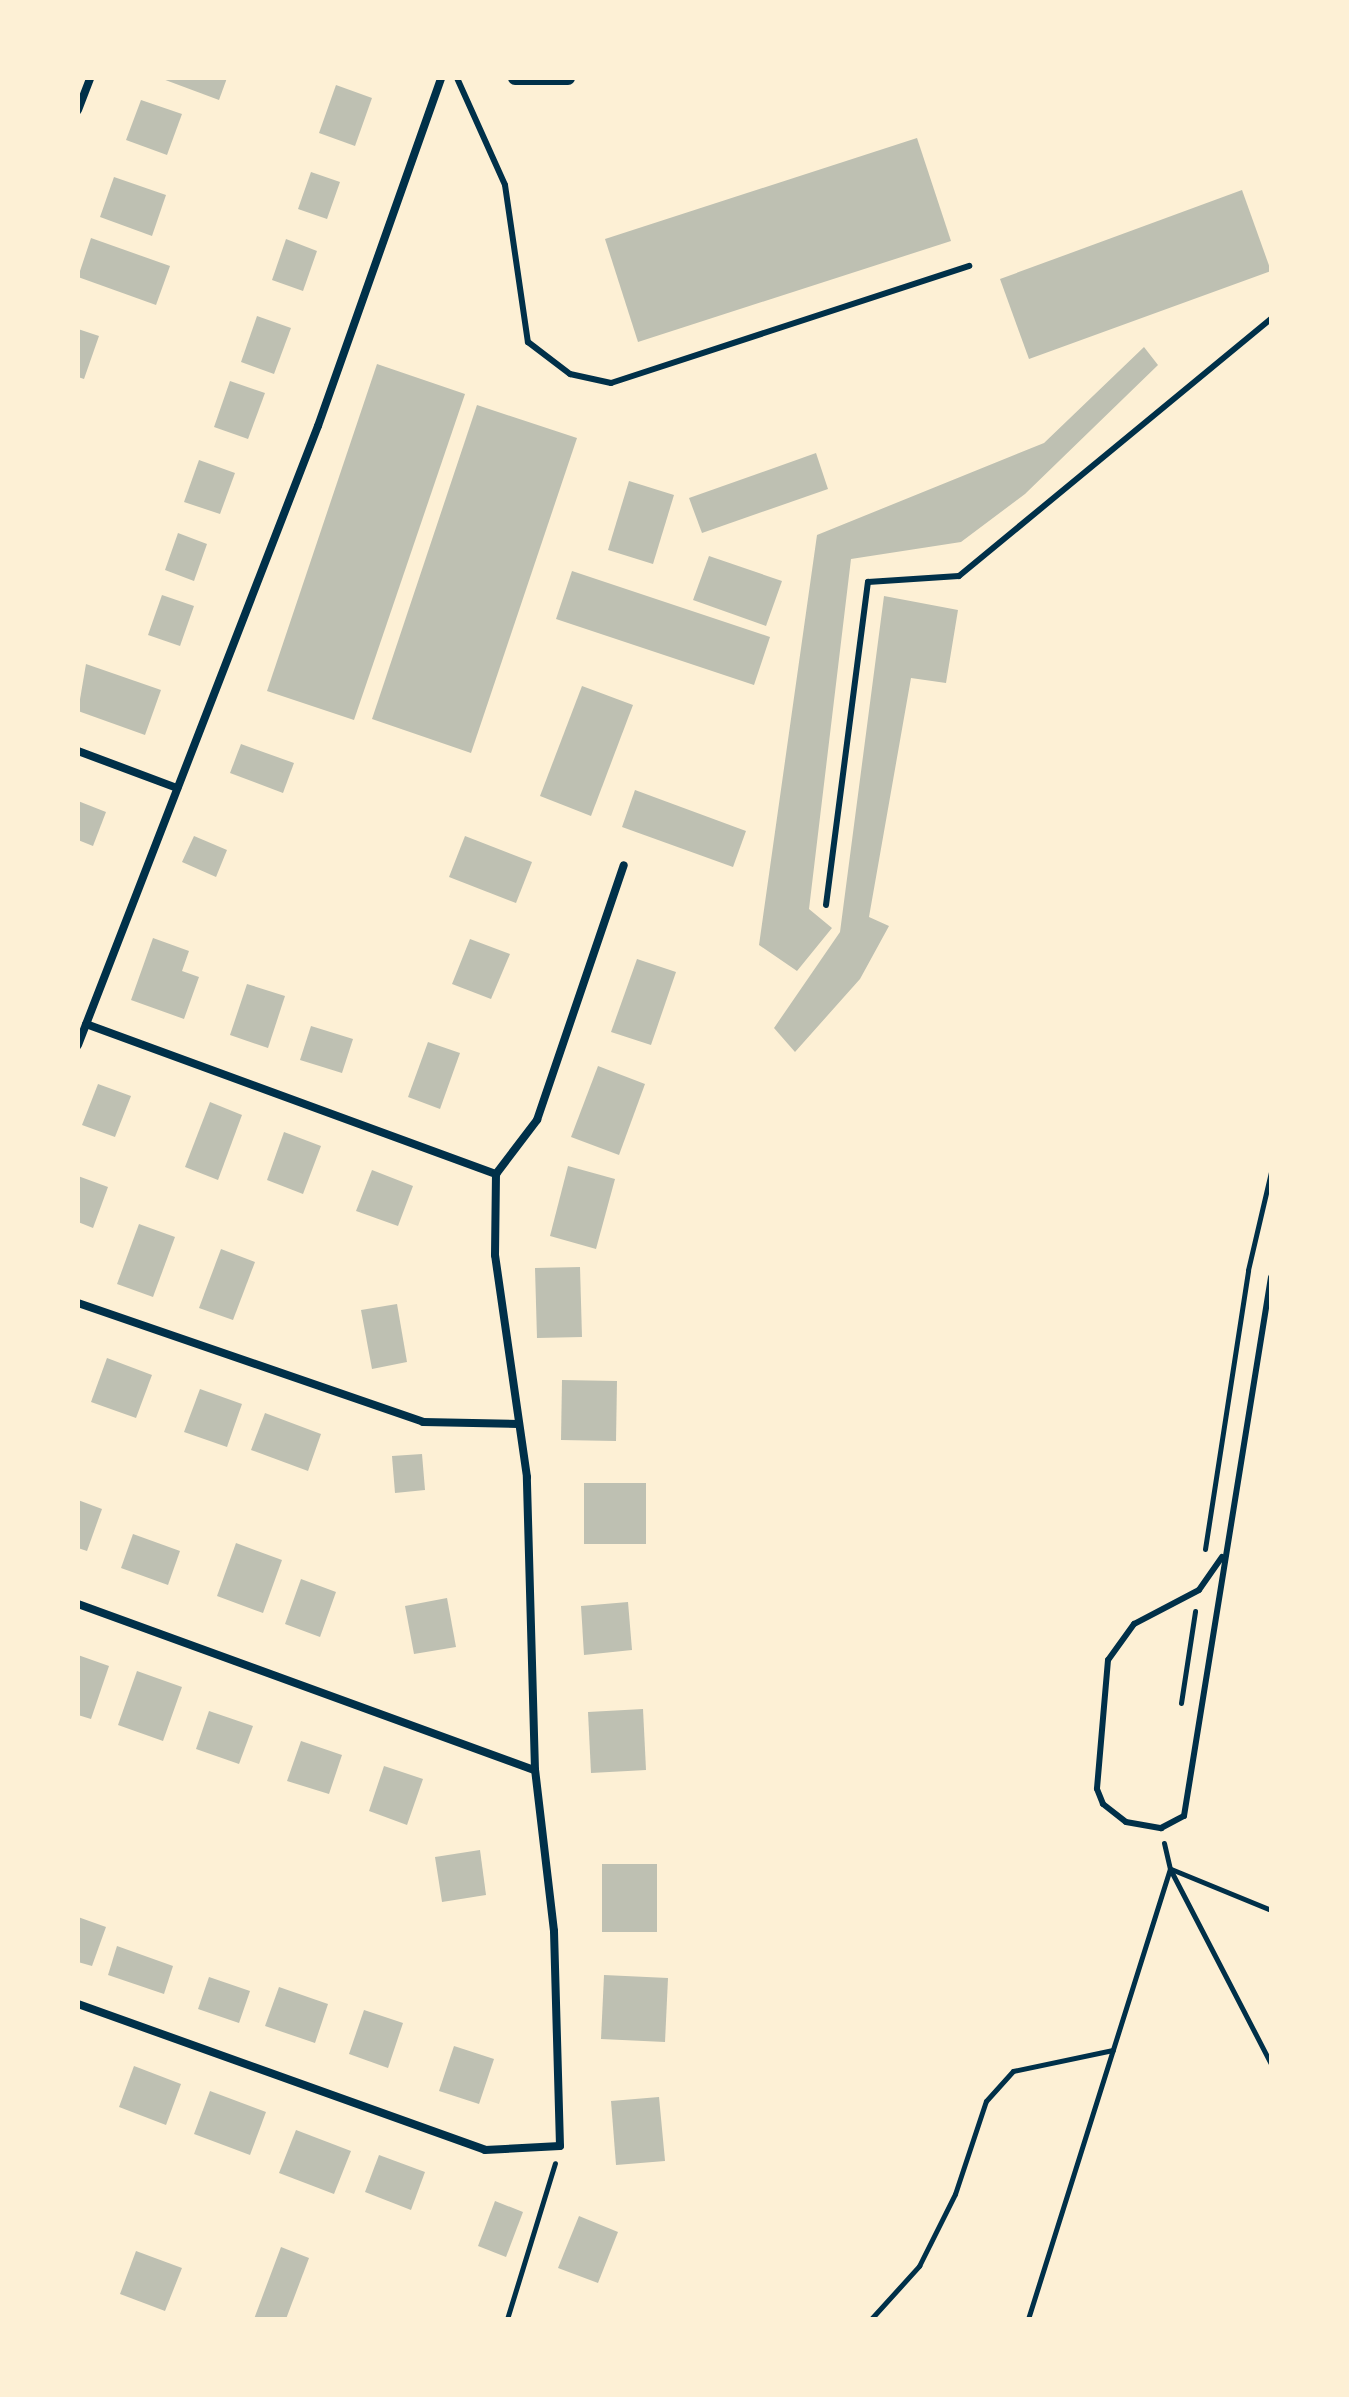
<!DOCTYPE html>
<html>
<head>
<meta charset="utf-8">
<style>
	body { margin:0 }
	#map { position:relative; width:1349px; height:2397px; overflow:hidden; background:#fdf0d5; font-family:Spectral,serif }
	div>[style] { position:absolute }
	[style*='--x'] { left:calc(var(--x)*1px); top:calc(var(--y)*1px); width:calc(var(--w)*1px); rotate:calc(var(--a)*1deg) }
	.building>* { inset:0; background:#bec0b2 }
	.path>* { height:5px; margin:-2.5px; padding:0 2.5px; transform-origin:2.5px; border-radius:2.5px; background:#003049 }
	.service>* { height:6px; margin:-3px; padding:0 3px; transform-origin:3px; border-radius:3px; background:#003049 }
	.minor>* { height:8px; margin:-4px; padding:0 4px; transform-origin:4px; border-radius:4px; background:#003049 }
	.tertiary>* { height:14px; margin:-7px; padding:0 7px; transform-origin:7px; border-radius:7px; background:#003049 }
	span { translate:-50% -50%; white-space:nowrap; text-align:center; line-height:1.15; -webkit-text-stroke:8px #fdf0d5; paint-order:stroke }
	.frame { position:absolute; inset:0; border:80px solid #fdf0d5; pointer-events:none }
</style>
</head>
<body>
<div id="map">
	<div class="building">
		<div style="clip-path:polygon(160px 78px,227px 78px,219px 100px)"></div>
		<div style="clip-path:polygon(336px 85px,372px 98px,355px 146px,319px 133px)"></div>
		<div style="clip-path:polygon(141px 100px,182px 114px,167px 155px,126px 140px)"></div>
		<div style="clip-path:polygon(917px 138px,951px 241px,638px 342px,605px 239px)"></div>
		<div style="clip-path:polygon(311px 172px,340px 182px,327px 219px,298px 209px)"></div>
		<div style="clip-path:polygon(114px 177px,166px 195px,152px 236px,100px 217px)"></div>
		<div style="clip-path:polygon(1242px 190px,1271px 271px,1029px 359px,1000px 279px)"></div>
		<div style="clip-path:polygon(91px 238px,170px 266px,156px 305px,78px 277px)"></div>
		<div style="clip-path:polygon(286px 239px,317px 251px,303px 291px,272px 280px)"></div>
		<div style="clip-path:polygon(257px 316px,291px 328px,274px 374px,241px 362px)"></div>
		<div style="clip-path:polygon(78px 329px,99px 336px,84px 379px,78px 377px)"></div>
		<div style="clip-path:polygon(1144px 347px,1158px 365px,1025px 494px,961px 542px,851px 559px,809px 909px,832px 928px,797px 971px,759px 945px,817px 535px,1044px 443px)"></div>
		<div style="clip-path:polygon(377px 364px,465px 394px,354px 720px,267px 691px)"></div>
		<div style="clip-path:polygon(230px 381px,265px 393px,248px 439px,214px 427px)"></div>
		<div style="clip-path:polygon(477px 405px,577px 438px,471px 753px,372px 719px)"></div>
		<div style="clip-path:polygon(816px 453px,828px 489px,702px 533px,689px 498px)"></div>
		<div style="clip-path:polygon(199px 460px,235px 473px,220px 514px,184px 502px)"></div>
		<div style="clip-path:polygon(629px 481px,674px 495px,653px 564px,608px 550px)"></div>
		<div style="clip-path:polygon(178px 533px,207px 544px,194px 581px,165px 570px)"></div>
		<div style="clip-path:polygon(709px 556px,782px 581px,766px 626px,693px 600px)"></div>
		<div style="clip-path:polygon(572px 571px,770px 637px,754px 685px,556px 619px)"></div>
		<div style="clip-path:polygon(162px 595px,194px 606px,180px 646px,148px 635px)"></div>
		<div style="clip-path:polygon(884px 596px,958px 610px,946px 683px,911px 678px,869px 917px,889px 926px,860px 979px,795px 1052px,774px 1028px,840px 932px)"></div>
		<div style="clip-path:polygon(86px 664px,161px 690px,145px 735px,78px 711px)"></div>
		<div style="clip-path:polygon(582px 686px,633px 705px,591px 816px,540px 796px)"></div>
		<div style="clip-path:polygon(241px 744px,294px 763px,283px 793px,230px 773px)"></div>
		<div style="clip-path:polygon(635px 790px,746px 831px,733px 867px,622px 827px)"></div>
		<div style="clip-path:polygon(78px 801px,106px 812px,93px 846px,78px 840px)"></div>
		<div style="clip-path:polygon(194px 836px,227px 850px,216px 877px,182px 862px)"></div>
		<div style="clip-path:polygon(465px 836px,532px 862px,516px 903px,449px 877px)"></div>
		<div style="clip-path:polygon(153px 938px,189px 951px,182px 971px,199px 977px,184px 1019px,131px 1000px)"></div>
		<div style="clip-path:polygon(470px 939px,510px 954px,491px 999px,452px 984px)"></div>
		<div style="clip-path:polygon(637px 959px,676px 972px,651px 1045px,611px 1032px)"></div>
		<div style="clip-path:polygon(247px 984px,285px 996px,268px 1048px,230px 1035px)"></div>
		<div style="clip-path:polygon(311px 1026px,353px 1039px,342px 1073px,300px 1060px)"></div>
		<div style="clip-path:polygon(428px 1042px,460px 1053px,440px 1109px,408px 1097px)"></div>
		<div style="clip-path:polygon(598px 1066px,645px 1084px,619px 1155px,571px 1137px)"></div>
		<div style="clip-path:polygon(98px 1084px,131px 1096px,115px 1137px,82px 1125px)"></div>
		<div style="clip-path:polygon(210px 1102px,242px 1115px,218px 1180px,185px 1167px)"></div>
		<div style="clip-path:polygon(284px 1132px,321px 1146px,303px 1194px,267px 1180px)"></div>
		<div style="clip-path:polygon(568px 1166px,615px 1179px,596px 1249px,550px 1236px)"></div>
		<div style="clip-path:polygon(372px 1170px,413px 1186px,398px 1226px,356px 1211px)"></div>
		<div style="clip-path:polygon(78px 1176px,108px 1187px,93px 1228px,78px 1222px)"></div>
		<div style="clip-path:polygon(139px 1224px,175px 1237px,153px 1297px,117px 1284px)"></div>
		<div style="clip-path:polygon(221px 1249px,255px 1262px,233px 1320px,199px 1308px)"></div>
		<div style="clip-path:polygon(580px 1267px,582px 1337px,537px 1338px,535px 1268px)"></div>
		<div style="clip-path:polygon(397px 1304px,407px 1362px,372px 1369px,361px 1310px)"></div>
		<div style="clip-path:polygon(107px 1358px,152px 1375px,136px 1418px,91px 1402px)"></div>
		<div style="clip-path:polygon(562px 1380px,617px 1381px,616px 1441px,561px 1440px)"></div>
		<div style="clip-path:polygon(200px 1389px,242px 1404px,227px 1447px,184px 1432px)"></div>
		<div style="clip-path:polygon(265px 1413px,321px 1434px,308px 1471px,251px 1450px)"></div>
		<div style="clip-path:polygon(422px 1454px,425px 1490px,395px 1493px,392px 1456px)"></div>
		<div style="clip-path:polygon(584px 1483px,646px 1483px,646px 1544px,584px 1544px)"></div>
		<div style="clip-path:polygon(78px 1500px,102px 1509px,87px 1551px,78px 1548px)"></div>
		<div style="clip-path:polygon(133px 1534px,180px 1551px,168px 1585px,121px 1568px)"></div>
		<div style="clip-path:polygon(236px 1543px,282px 1560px,263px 1613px,217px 1596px)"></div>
		<div style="clip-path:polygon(301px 1579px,336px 1592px,320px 1637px,285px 1624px)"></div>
		<div style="clip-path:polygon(447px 1598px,456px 1647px,414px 1654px,405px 1606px)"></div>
		<div style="clip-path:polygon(628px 1602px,632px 1650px,584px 1655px,581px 1606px)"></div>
		<div style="clip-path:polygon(78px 1655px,109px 1666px,91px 1719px,78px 1715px)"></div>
		<div style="clip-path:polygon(137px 1671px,182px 1687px,163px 1741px,118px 1725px)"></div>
		<div style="clip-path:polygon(643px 1709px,646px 1770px,591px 1773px,588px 1712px)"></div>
		<div style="clip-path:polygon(209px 1711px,253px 1726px,239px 1764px,196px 1749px)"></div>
		<div style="clip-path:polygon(301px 1741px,342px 1755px,329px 1794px,287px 1781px)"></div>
		<div style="clip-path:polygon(384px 1766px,423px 1779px,407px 1825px,369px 1811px)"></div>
		<div style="clip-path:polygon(480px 1850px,486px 1895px,442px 1902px,435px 1857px)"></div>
		<div style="clip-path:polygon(602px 1864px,657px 1864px,657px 1932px,602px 1932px)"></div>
		<div style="clip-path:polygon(78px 1917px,106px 1927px,92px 1966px,78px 1962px)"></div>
		<div style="clip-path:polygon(117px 1946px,173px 1966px,164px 1994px,108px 1975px)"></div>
		<div style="clip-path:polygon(604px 1975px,668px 1978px,665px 2042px,601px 2039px)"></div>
		<div style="clip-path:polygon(209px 1977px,250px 1991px,239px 2023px,198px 2009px)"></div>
		<div style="clip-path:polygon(279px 1987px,328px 2004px,315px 2043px,265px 2026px)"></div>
		<div style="clip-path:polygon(364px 2010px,403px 2023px,388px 2068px,349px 2054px)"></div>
		<div style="clip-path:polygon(454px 2046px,494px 2059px,479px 2104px,439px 2091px)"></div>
		<div style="clip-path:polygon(134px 2066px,181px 2084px,166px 2125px,119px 2107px)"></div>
		<div style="clip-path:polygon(210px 2091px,266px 2112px,250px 2155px,194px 2134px)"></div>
		<div style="clip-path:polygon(659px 2097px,665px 2161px,616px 2165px,611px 2101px)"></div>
		<div style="clip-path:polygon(296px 2130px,351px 2151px,334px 2194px,279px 2173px)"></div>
		<div style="clip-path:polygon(379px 2155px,425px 2172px,411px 2210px,365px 2192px)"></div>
		<div style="clip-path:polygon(495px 2201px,523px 2212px,506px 2257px,478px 2246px)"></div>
		<div style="clip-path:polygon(579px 2216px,618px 2232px,598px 2283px,558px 2268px)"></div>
		<div style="clip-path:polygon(281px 2247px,309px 2258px,286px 2319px,254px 2319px)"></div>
		<div style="clip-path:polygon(136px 2251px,182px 2268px,165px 2311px,120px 2294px)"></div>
	</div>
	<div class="path">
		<div style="--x:1205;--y:1549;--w:282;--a:-81.2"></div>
		<div style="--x:1248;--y:1270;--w:101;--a:-76.8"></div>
		<div style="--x:1181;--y:1703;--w:93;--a:-81.3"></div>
		<div style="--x:1164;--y:1843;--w:27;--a:77"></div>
		<div style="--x:1170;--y:1869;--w:220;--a:62.6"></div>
		<div style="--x:1171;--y:1869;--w:108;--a:22.3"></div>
		<div style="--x:507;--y:2319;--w:163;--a:-72.9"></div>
		<div style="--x:871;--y:2319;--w:72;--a:-47.8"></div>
		<div style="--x:919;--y:2266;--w:80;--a:-63.4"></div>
		<div style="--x:955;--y:2194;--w:98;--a:-71.6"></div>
		<div style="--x:986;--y:2101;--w:40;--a:-48"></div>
		<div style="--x:1013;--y:2071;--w:102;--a:-11.9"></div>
		<div style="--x:1028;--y:2319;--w:471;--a:-72.5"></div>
	</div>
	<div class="service">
		<div style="--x:457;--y:78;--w:117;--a:65.8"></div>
		<div style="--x:505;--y:185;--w:159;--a:81.7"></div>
		<div style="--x:528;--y:342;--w:53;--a:37.3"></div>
		<div style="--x:570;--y:374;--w:42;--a:12.4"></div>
		<div style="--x:611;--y:383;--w:377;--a:-18.1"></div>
		<div style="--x:826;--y:905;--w:326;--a:-82.6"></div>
		<div style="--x:868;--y:582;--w:91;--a:-3.8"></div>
		<div style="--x:959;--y:576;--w:404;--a:-39.5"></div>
		<div style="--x:1222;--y:1557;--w:40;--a:124.9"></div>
		<div style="--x:1199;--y:1590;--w:73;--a:152.4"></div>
		<div style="--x:1134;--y:1624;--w:44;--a:125.8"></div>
		<div style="--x:1108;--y:1660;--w:129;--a:94.9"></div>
		<div style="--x:1097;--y:1789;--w:16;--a:68"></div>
		<div style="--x:1103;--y:1804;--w:29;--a:38"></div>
		<div style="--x:1126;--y:1822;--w:36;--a:10"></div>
		<div style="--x:1161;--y:1828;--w:26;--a:-28"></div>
		<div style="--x:1184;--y:1816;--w:546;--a:-80.83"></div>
	</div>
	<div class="minor">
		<div style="--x:78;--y:110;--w:34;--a:-69"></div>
		<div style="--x:78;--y:751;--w:106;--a:20.5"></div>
		<div style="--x:86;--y:1024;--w:437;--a:20.1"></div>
		<div style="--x:78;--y:1045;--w:664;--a:-68.81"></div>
		<div style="--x:318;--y:426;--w:369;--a:-70.5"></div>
		<div style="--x:78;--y:1303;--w:365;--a:19"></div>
		<div style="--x:423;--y:1422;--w:95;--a:1.2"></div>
		<div style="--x:78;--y:1604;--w:486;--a:20"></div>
		<div style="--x:78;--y:2004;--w:432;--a:19.7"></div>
		<div style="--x:485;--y:2150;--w:75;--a:-3.1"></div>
		<div style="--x:560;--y:2146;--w:215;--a:-91.6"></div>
		<div style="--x:554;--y:1931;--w:162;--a:-96.7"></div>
		<div style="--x:535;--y:1770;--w:293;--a:-91.6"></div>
		<div style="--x:527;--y:1477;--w:224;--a:-98.2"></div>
		<div style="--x:495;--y:1255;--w:81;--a:-89.3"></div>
		<div style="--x:496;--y:1174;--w:68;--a:-52.8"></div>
		<div style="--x:537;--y:1120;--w:269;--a:-71.2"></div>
	</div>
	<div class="tertiary">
		<div style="--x:515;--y:78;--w:53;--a:0"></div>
	</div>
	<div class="frame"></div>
</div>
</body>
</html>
